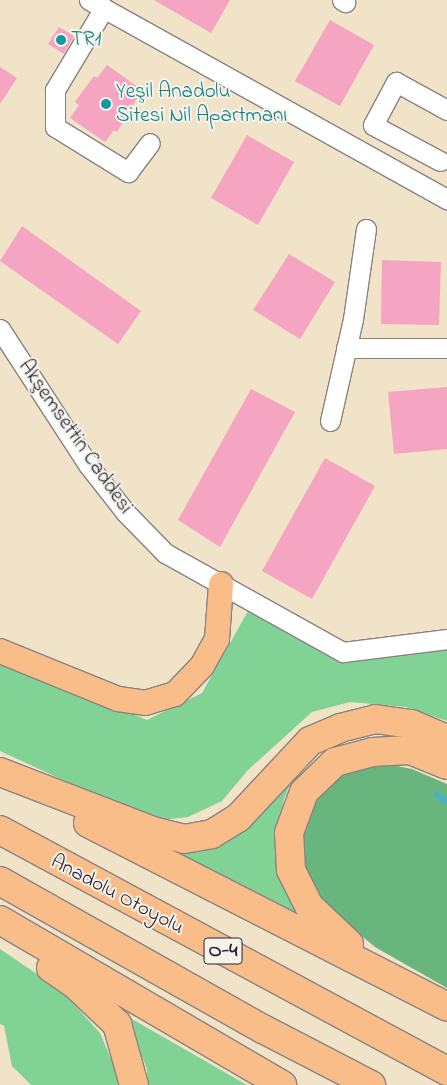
<!DOCTYPE html>
<html>
<head>
<meta charset="utf-8">
<style>
	body { margin:0 }
	#map { position:relative; width:447px; height:1085px; overflow:hidden; background:#f1e3c8; font-family:"Indie Flower",sans-serif }
	div>[style] { position:absolute }
	[style*='--x'] { left:calc(var(--x)*1px); top:calc(var(--y)*1px); width:calc(var(--w)*1px); rotate:calc(var(--a)*1deg) }
	.green>* { inset:0; background:#80d395 }
	.forest>* { inset:0; background:#68b57e }
	.stream>* { height:5.5px; margin:-2.75px; padding:0 2.75px; transform-origin:2.75px; border-radius:2.75px; background:#4bafca }
	.building>* { inset:0; background:#f5a4c1 }
	.roads { filter:drop-shadow(1px 0 #8a8282) drop-shadow(-1px 0 #8a8282) drop-shadow(0 1px #8a8282) drop-shadow(0 -1px #8a8282) }
	.minor>* { height:19px; margin:-9.5px; padding:0 9.5px; transform-origin:9.5px; border-radius:9.5px; background:#fff }
	.major>* { height:24px; margin:-12px; padding:0 12px; transform-origin:12px; border-radius:12px; background:#f8bd89 }
	.highway>* { height:28px; margin:-14px; padding:0 14px; transform-origin:14px; border-radius:14px; background:#f8bd89 }
	.dots>* { width:14px; height:14px; translate:-50% -50%; box-sizing:border-box; border:2px solid #f7f3e8; border-radius:50% }
	span { translate:-50% -50%; white-space:nowrap; text-align:center; line-height:1.15; -webkit-text-stroke:4px #f7f3e8; paint-order:stroke }
	.shield-label span { padding:1px 4px; background:#f7f3e8; border:1px solid; border-radius:4px; -webkit-text-stroke-width:0 }
	.shield-label { font-size:20px; color:#22223b; font-weight:700 }
	.culture-label { font-size:21px; color:#0d838f }
	.left { translate:0 -50%; text-align:left }
	.street-label { font-size:21px; color:#22223b }
</style>
</head>
<body>
<div id="map">
	<div class="green">
		<div style="clip-path:polygon(248px 611px,343px 662px,447px 648px,447px 721px,406px 707px,350px 702px,312px 712px,248px 770px,222px 801px,188px 817px,152px 821px,0 751px,0 658px,147px 720px,202px 693px)"></div>
		<div style="clip-path:polygon(293px 777px,284px 799px,274px 843px,287px 895px,304px 920px,172px 852px,196px 848px)"></div>
		<div style="clip-path:polygon(0 949px,62px 991px,100px 1033px,119px 1078px,118px 1085px,31px 1085px,12px 1066px,4px 1026px,0 1024px)"></div>
		<div style="clip-path:polygon(125px 1015px,247px 1085px,148px 1085px,147px 1069px)"></div>
	</div>
	<div class="forest">
		<div style="clip-path:polygon(392px 765px,412px 769px,447px 784px,447px 988px,375px 947px,324px 905px,302px 863px,302px 826px,313px 798px,345px 774px,369px 766px)"></div>
	</div>
	<div class="stream">
		<div style="--x:437;--y:795;--w:12;--a:31"></div>
	</div>
	<div class="building">
		<div style="clip-path:polygon(154px 0,230px 0,211px 33px)"></div>
		<div style="clip-path:polygon(330px 20px,374px 45px,340px 106px,295px 81px)"></div>
		<div style="clip-path:polygon(59px 27px,74px 36px,64px 54px,48px 44px)"></div>
		<div style="clip-path:polygon(107px 65px,142px 90px,117px 132px,114px 130px,105px 142px,70px 118px,79px 105px,75px 102px,94px 76px,97px 78px)"></div>
		<div style="clip-path:polygon(0 67px,17px 78px,0 104px)"></div>
		<div style="clip-path:polygon(247px 135px,294px 162px,258px 225px,211px 198px)"></div>
		<div style="clip-path:polygon(22px 226px,141px 311px,118px 344px,0 261px)"></div>
		<div style="clip-path:polygon(289px 254px,335px 282px,300px 339px,253px 310px)"></div>
		<div style="clip-path:polygon(382px 260px,441px 262px,439px 325px,381px 324px)"></div>
		<div style="clip-path:polygon(447px 387px,447px 449px,394px 454px,388px 392px)"></div>
		<div style="clip-path:polygon(251px 389px,295px 412px,220px 547px,178px 520px)"></div>
		<div style="clip-path:polygon(325px 458px,375px 486px,312px 599px,262px 571px)"></div>
	</div>
	<div class="roads">
		<div class="minor">
			<div style="--x:89;--y:0;--w:410;--a:29.1"></div>
			<div style="--x:342;--y:0;--w:4;--a:34"></div>
			<div style="--x:104;--y:8;--w:96;--a:120.9"></div>
			<div style="--x:55;--y:90;--w:37;--a:90"></div>
			<div style="--x:55;--y:127;--w:86;--a:31.7"></div>
			<div style="--x:128;--y:172;--w:36;--a:-53"></div>
			<div style="--x:440;--y:161;--w:76;--a:-151.8"></div>
			<div style="--x:373;--y:125;--w:49;--a:-61.9"></div>
			<div style="--x:396;--y:82;--w:58;--a:28.8"></div>
			<div style="--x:0;--y:329;--w:163;--a:57"></div>
			<div style="--x:89;--y:466;--w:60;--a:51.8"></div>
			<div style="--x:126;--y:513;--w:56;--a:45.7"></div>
			<div style="--x:165;--y:553;--w:204;--a:29.1"></div>
			<div style="--x:343;--y:652;--w:105;--a:-7.1"></div>
			<div style="--x:346;--y:348;--w:101;--a:0"></div>
			<div style="--x:330;--y:421;--w:105;--a:-77.3"></div>
			<div style="--x:353;--y:319;--w:91;--a:-81.8"></div>
		</div>
		<div class="major">
			<div style="--x:0;--y:651;--w:127;--a:22.1"></div>
			<div style="--x:118;--y:699;--w:27;--a:8"></div>
			<div style="--x:145;--y:703;--w:31;--a:-17"></div>
			<div style="--x:175;--y:694;--w:39;--a:-46"></div>
			<div style="--x:202;--y:666;--w:31;--a:-61"></div>
			<div style="--x:217;--y:639;--w:55;--a:-85.8"></div>
		</div>
		<div class="highway">
			<div style="--x:0;--y:772;--w:164;--a:21.1"></div>
			<div style="--x:153;--y:831;--w:32;--a:14"></div>
			<div style="--x:184;--y:839;--w:28;--a:-10"></div>
			<div style="--x:212;--y:834;--w:31;--a:-32"></div>
			<div style="--x:238;--y:818;--w:105;--a:-46.9"></div>
			<div style="--x:310;--y:741;--w:33;--a:-23"></div>
			<div style="--x:340;--y:728;--w:36;--a:-14"></div>
			<div style="--x:375;--y:719;--w:36;--a:8"></div>
			<div style="--x:411;--y:724;--w:39;--a:23"></div>
			<div style="--x:88;--y:823;--w:403;--a:27.1"></div>
			<div style="--x:0;--y:830;--w:508;--a:28.33"></div>
			<div style="--x:0;--y:881;--w:302;--a:29.4"></div>
			<div style="--x:263;--y:1029;--w:122;--a:27.4"></div>
			<div style="--x:0;--y:920;--w:327;--a:30.3"></div>
			<div style="--x:349;--y:944;--w:55;--a:-136.5"></div>
			<div style="--x:309;--y:906;--w:40;--a:-116.6"></div>
			<div style="--x:291;--y:870;--w:37;--a:-93"></div>
			<div style="--x:289;--y:833;--w:44;--a:-69.9"></div>
			<div style="--x:304;--y:792;--w:43;--a:-44.1"></div>
			<div style="--x:335;--y:762;--w:38;--a:-15"></div>
			<div style="--x:372;--y:752;--w:38;--a:-3"></div>
			<div style="--x:410;--y:750;--w:40;--a:22"></div>
			<div style="--x:51;--y:968;--w:30;--a:34"></div>
			<div style="--x:76;--y:985;--w:57;--a:43.6"></div>
			<div style="--x:117;--y:1024;--w:63;--a:74.4"></div>
		</div>
	</div>
	<div class="dots">
		<div style="left:61px;top:40px;background:#0f9aa8"></div>
		<div style="left:106px;top:104px;background:#0f9aa8"></div>
	</div>
	<div class="shield-label">
		<span style="left:223px;top:951px">O-4</span>
	</div>
	<div class="culture-label">
		<span class="left" style="left:71px;top:40px">TR1</span>
		<span class="left" style="left:116px;top:104px">Yeşil Anadolu<br>Sitesi Nil Apartmanı</span>
	</div>
	<div class="street-label">
		<span style="left:75px;top:437px;rotate:55deg">Akşemsettin Caddesi</span>
		<span style="left:117px;top:895px;rotate:28deg">Anadolu Otoyolu</span>
	</div>
</div>
</body>
</html>
